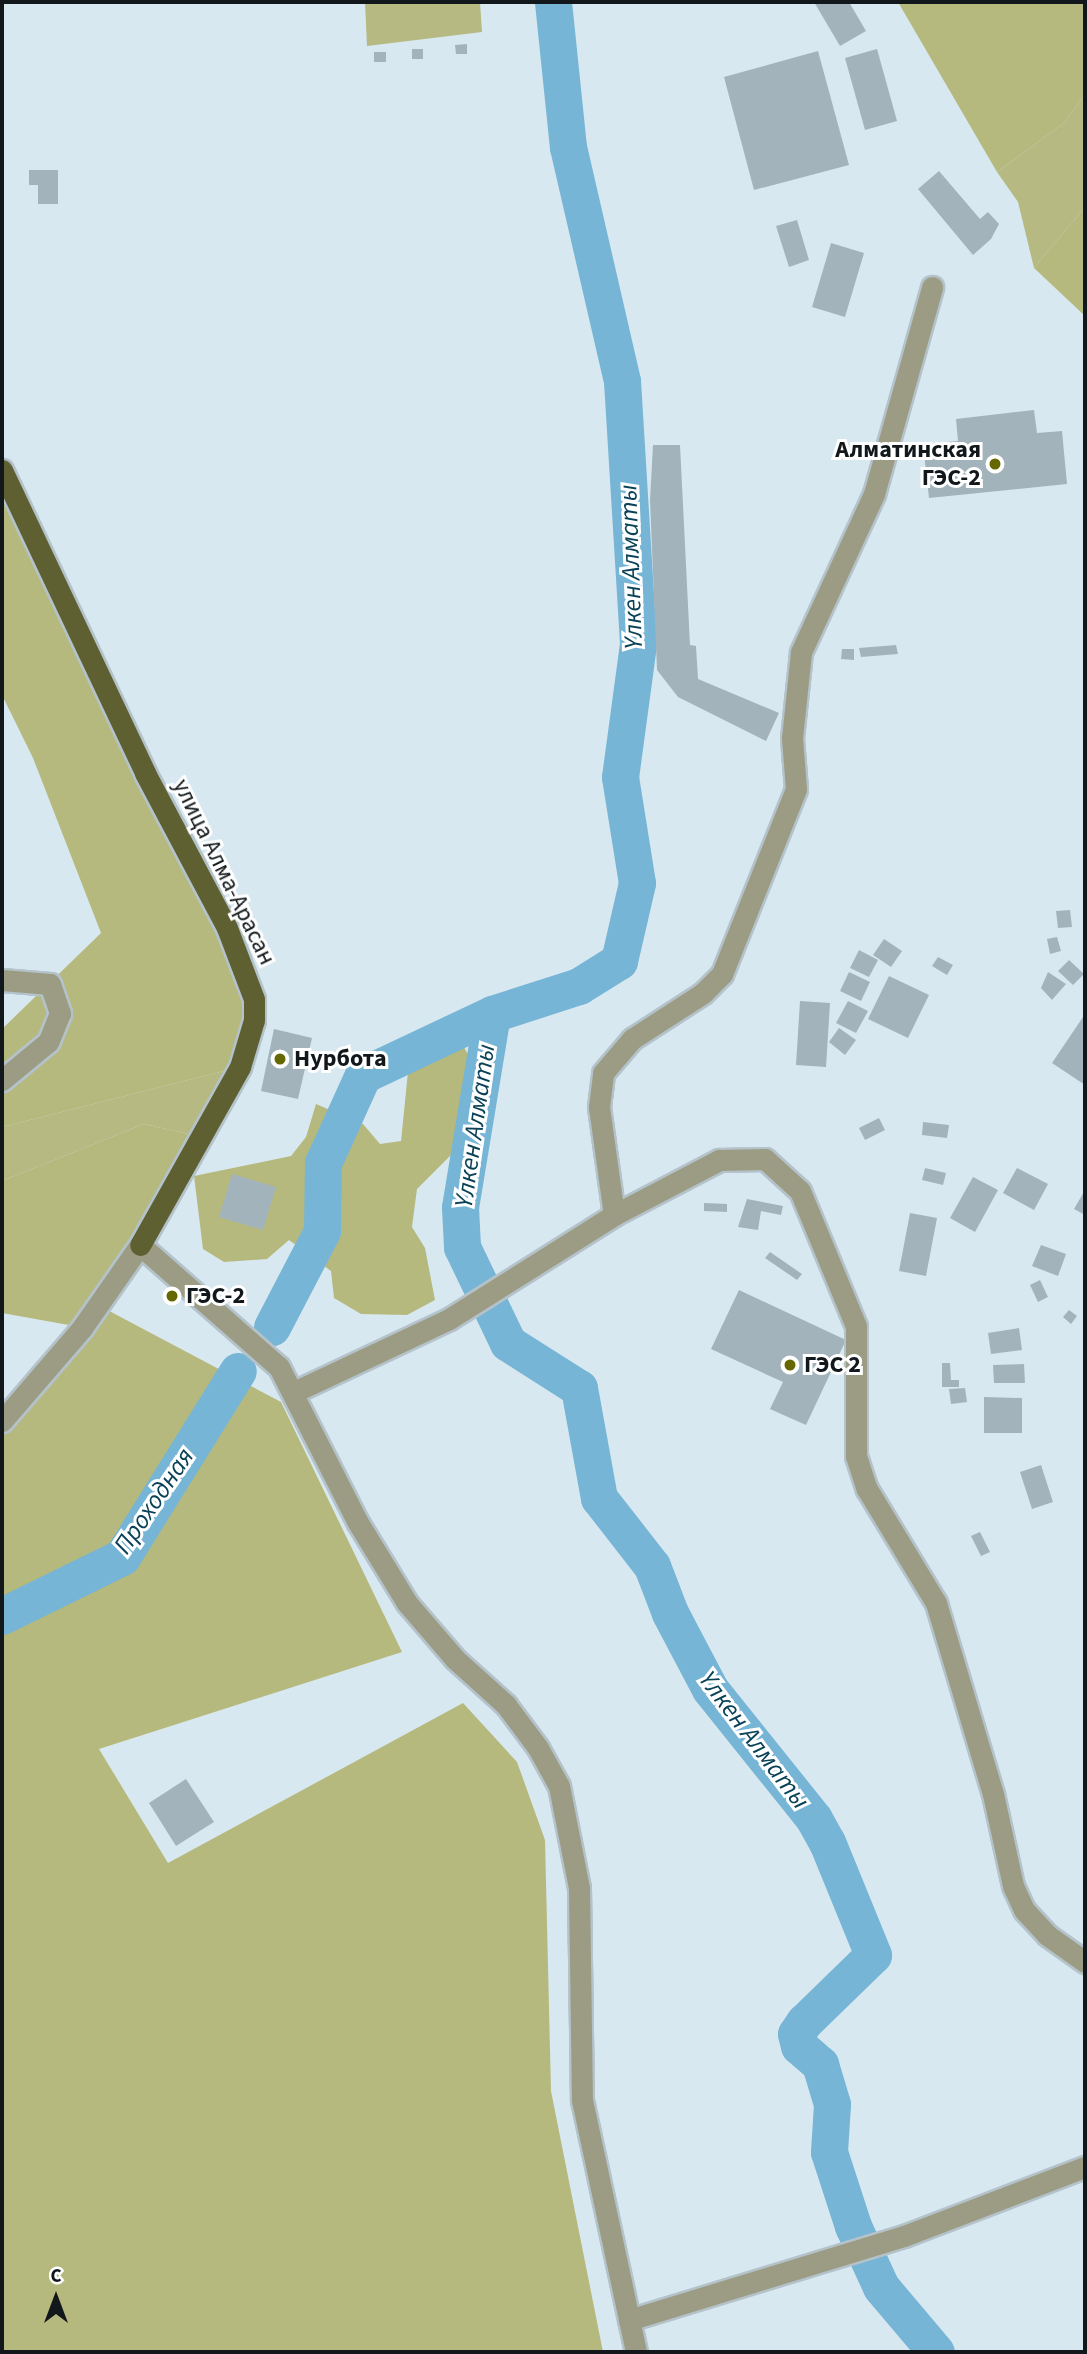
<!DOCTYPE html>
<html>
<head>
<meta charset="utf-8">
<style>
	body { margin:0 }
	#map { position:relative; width:1087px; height:2354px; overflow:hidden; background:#d8e8f1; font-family:"Source Sans 3",sans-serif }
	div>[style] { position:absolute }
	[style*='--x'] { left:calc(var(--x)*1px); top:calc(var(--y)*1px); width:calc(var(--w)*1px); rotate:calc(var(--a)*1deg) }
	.green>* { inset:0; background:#b6b982 }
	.forest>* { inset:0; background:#b6b97d }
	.river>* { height:37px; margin:-18.5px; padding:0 18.5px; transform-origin:18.5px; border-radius:18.5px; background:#76b5d5 }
	.building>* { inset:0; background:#a3b3bc }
	.roads { filter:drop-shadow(2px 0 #b4c2ca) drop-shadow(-2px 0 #b4c2ca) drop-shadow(0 2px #b4c2ca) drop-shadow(0 -2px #b4c2ca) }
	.minor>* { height:21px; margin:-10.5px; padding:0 10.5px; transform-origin:10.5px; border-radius:10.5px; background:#9b9c83 }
	.major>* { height:21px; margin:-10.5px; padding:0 10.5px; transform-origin:10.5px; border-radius:10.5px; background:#5e6031 }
	.dots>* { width:19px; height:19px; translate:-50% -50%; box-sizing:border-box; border:4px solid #fff; border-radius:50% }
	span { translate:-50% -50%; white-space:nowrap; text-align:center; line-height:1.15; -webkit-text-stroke:6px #fff; paint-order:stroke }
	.poi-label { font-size:24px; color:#11171a; font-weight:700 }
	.right { translate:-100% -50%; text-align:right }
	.left { translate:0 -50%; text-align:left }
	.street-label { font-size:24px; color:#11171a }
	.water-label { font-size:26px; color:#094157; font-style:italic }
	.frame { position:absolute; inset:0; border:4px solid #11171a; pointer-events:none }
	.north { position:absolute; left:21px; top:2263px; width:70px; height:70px; -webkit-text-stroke:5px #fff; paint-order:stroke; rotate:0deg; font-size:19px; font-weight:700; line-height:28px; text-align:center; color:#11171a }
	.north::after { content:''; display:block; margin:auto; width:24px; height:32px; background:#11171a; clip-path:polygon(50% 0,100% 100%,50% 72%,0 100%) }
</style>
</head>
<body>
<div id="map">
	<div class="green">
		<div style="clip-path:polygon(365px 2px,480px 2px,482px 32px,367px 46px)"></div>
		<div style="clip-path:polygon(1085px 94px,1085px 207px,1034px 268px,1018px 202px,997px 172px,1064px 123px)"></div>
		<div style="clip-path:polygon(240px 1067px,201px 1137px,144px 1124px,2px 1181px,2px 1127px)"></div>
	</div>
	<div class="forest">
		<div style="clip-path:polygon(898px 2px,1085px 2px,1085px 94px,1064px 123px,997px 172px)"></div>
		<div style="clip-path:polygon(1085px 207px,1085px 316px,1034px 268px)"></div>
		<div style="clip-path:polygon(2px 470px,238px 950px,254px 1020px,240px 1067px,2px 1127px,2px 1029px,101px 933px,33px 758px,2px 695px)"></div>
		<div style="clip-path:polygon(463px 1045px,471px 1061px,452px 1154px,417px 1189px,412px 1227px,425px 1248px,435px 1300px,407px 1315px,361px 1314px,334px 1298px,331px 1271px,289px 1240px,267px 1259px,224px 1262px,203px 1249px,194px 1176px,291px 1156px,306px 1137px,316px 1104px,363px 1124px,380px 1144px,401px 1141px,409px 1062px)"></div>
		<div style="clip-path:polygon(144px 1124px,201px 1137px,98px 1305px,281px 1402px,402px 1652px,99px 1749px,168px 1863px,463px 1703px,517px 1762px,545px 1840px,551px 2091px,603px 2352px,2px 2352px,2px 1418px,80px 1327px,2px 1313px,2px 1181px)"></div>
	</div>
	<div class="river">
		<div style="--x:553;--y:2;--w:146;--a:84.1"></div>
		<div style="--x:568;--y:147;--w:240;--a:77"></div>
		<div style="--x:622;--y:381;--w:263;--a:86.5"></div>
		<div style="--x:638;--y:644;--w:134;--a:97.7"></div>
		<div style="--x:620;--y:777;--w:107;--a:80.9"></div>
		<div style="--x:637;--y:883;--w:80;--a:103"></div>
		<div style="--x:619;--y:961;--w:47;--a:148"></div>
		<div style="--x:579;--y:986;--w:91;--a:162.2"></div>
		<div style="--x:492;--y:1014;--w:196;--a:99.4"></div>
		<div style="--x:460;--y:1207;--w:40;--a:87.1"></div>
		<div style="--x:462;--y:1247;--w:106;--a:64.4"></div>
		<div style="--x:508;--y:1343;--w:84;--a:32.4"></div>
		<div style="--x:579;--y:1388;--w:112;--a:79.7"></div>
		<div style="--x:599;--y:1498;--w:86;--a:52.1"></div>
		<div style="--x:652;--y:1566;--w:50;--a:69"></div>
		<div style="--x:670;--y:1613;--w:86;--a:62.2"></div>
		<div style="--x:710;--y:1689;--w:166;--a:51.3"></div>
		<div style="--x:814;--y:1819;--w:26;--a:61"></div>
		<div style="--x:827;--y:1842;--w:122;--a:67.8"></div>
		<div style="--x:873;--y:1955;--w:96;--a:135.8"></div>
		<div style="--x:804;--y:2022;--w:14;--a:124"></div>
		<div style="--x:796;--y:2034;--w:12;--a:76"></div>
		<div style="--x:799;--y:2046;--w:28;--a:41"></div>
		<div style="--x:820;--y:2064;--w:42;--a:73.3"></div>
		<div style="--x:832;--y:2104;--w:48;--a:93.6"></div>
		<div style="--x:829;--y:2152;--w:78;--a:72"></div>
		<div style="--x:853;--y:2226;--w:67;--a:65.3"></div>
		<div style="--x:881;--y:2287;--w:85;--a:49.8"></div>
		<div style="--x:272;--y:1327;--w:108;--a:-62.5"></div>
		<div style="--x:322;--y:1231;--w:68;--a:-89.2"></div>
		<div style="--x:323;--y:1163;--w:97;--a:-65.6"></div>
		<div style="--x:363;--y:1075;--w:143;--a:-25.3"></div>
		<div style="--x:2;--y:1616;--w:134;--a:-26.2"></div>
		<div style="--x:122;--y:1557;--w:219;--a:-58.1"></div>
	</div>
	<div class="building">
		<div style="clip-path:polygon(814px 2px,849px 2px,866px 31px,840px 46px)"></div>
		<div style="clip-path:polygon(467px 44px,467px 54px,456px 54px,455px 45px)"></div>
		<div style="clip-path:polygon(412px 49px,423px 49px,423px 59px,412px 59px)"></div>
		<div style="clip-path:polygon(877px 49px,897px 121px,865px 130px,845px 58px)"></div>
		<div style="clip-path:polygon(818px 51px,849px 165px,754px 190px,724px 77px)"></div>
		<div style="clip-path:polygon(374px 52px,386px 52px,386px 62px,374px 62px)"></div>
		<div style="clip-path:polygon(29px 170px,58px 170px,58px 204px,38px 204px,38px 185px,29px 185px)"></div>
		<div style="clip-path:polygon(939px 171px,980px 219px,988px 212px,999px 224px,991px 239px,973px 255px,918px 189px)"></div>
		<div style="clip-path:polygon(797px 220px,809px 260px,789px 267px,776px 226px)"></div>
		<div style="clip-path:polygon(831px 243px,864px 253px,845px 317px,812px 307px)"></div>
		<div style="clip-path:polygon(1034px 410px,1037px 433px,1062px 431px,1067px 484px,929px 498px,923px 444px,958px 441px,956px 419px)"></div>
		<div style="clip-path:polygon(653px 445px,680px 445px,690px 645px,696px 646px,698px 679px,779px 713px,766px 741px,678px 697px,657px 670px,650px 500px)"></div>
		<div style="clip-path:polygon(896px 645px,898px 654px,861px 657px,859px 648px)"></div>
		<div style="clip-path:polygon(842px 649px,854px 649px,854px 660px,841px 659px)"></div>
		<div style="clip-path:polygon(1070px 910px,1072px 927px,1058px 928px,1056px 911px)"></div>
		<div style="clip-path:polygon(1057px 937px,1061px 951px,1050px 954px,1047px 939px)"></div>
		<div style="clip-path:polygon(884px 939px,902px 951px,891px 967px,873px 955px)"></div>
		<div style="clip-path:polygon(859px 950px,878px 960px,869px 977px,850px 968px)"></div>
		<div style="clip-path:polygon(938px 957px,953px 965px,947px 975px,932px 966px)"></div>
		<div style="clip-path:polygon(1069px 960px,1084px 974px,1073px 985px,1058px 971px)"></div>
		<div style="clip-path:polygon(849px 972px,870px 982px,861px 1001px,840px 991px)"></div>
		<div style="clip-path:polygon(1048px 972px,1066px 984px,1052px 1000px,1041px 988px)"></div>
		<div style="clip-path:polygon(889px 976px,929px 995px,908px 1038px,868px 1019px)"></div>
		<div style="clip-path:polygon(800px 1001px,830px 1003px,826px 1067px,796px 1065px)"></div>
		<div style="clip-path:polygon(848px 1001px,868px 1011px,856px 1033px,836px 1023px)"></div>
		<div style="clip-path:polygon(1085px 1014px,1085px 1085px,1052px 1063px)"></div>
		<div style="clip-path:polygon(839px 1028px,856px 1040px,845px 1055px,829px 1042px)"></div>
		<div style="clip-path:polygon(274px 1029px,312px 1038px,298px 1099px,261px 1091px)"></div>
		<div style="clip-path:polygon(879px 1118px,885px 1130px,865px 1140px,859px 1128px)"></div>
		<div style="clip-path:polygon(923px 1122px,949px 1125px,947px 1138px,922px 1135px)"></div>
		<div style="clip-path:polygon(925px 1168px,946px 1173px,943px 1185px,922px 1180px)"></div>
		<div style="clip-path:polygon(1017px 1168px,1048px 1184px,1034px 1210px,1003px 1193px)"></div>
		<div style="clip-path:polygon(232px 1174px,276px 1187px,263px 1230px,219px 1217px)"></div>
		<div style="clip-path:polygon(973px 1177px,998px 1190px,975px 1232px,950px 1218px)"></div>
		<div style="clip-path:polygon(1085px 1190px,1085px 1215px,1074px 1209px)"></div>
		<div style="clip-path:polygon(747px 1199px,783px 1206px,781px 1215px,761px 1211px,758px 1230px,738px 1227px)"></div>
		<div style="clip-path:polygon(704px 1203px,727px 1204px,727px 1212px,704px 1211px)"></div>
		<div style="clip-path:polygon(910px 1213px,937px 1218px,926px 1276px,899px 1271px)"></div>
		<div style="clip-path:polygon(1041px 1245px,1066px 1254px,1058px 1276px,1032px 1266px)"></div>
		<div style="clip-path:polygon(770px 1252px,802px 1274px,797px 1280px,765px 1258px)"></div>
		<div style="clip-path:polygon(1040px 1280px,1048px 1297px,1038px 1302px,1030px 1285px)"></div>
		<div style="clip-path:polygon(739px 1290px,846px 1340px,806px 1425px,770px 1409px,783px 1382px,711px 1349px)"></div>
		<div style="clip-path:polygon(1069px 1310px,1077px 1316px,1071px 1324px,1063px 1317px)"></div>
		<div style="clip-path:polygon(1019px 1328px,1022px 1350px,991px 1354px,988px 1333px)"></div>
		<div style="clip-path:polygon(942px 1363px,950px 1363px,951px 1380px,959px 1380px,959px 1387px,942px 1387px)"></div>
		<div style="clip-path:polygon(1024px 1364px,1025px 1383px,994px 1383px,993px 1365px)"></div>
		<div style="clip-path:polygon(965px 1388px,967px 1402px,951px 1404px,949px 1389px)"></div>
		<div style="clip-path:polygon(984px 1397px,1022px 1398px,1022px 1433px,984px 1433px)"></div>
		<div style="clip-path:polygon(1041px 1465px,1053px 1502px,1032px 1509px,1020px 1472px)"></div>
		<div style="clip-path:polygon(980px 1532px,990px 1552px,981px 1556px,971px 1536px)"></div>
		<div style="clip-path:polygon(186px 1779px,214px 1822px,176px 1846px,149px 1803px)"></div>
	</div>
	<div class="roads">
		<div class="minor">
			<div style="--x:2;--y:980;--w:48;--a:4.8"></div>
			<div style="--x:50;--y:984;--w:31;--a:71"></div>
			<div style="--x:60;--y:1013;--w:31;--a:112"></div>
			<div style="--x:48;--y:1042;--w:60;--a:140.4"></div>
			<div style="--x:614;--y:1215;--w:109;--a:-97.9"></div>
			<div style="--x:599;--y:1107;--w:34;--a:-83"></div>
			<div style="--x:603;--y:1073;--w:45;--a:-49.5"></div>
			<div style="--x:632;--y:1039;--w:85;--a:-32.9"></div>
			<div style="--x:703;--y:993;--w:27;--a:-45"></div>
			<div style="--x:722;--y:974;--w:199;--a:-68.2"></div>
			<div style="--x:796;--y:789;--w:51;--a:-94.5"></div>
			<div style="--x:792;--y:738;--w:86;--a:-84"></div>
			<div style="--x:801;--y:652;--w:174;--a:-65.2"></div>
			<div style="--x:874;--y:494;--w:215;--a:-74.3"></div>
			<div style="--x:294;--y:1392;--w:171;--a:-25.2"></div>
			<div style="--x:449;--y:1319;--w:195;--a:-32.2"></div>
			<div style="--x:614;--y:1215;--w:119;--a:-27.6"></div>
			<div style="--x:719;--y:1160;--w:46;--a:-1.2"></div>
			<div style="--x:765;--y:1159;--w:47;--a:42.4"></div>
			<div style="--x:800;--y:1191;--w:146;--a:67.5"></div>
			<div style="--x:856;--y:1326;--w:130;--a:90"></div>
			<div style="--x:856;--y:1456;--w:35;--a:72"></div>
			<div style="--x:867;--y:1489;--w:133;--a:58.8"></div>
			<div style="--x:936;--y:1603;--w:199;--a:73.4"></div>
			<div style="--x:993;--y:1794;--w:94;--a:77.7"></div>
			<div style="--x:1013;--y:1886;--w:26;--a:65"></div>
			<div style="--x:1024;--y:1910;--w:34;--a:47"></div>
			<div style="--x:1047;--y:1935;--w:47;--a:35.4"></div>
			<div style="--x:2;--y:1421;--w:123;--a:-49.3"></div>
			<div style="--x:82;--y:1328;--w:101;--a:-55.1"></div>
			<div style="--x:140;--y:1245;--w:185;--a:41.3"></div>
			<div style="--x:279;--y:1367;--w:173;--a:63.1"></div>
			<div style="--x:357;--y:1521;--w:96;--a:58.6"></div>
			<div style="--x:407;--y:1603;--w:74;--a:49.4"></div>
			<div style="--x:455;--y:1659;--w:69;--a:42"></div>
			<div style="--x:506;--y:1705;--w:54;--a:53.3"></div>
			<div style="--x:538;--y:1748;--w:43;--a:61.1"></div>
			<div style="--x:559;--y:1786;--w:104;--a:78.9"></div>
			<div style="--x:579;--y:1888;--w:212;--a:89.2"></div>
			<div style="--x:582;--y:2100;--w:258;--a:77.9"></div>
			<div style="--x:629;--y:2320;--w:288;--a:-17"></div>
			<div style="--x:904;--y:2236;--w:194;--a:-20.9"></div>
		</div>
		<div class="major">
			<div style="--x:2;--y:470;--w:335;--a:64.7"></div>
			<div style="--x:145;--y:773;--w:175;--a:62.1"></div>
			<div style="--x:227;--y:928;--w:76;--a:69.2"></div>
			<div style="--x:254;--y:999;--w:21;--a:90"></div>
			<div style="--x:254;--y:1020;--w:49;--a:106.6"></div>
			<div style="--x:240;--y:1067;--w:204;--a:119.3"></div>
		</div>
	</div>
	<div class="dots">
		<div style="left:995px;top:464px;background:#666701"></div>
		<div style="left:280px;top:1059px;background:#666701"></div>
		<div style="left:172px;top:1296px;background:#666701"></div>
		<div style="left:790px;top:1365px;background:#666701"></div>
	</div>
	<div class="poi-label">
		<span class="right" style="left:981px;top:464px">Алматинская<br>ГЭС-2</span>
		<span class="left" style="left:294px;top:1059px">Нурбота</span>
		<span class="left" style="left:186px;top:1296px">ГЭС-2</span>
		<span class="left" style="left:804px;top:1365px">ГЭС 2</span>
	</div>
	<div class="street-label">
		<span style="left:224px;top:872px;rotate:64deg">улица Алма-Арасан</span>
	</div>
	<div class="water-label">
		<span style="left:631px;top:567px;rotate:-92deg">Үлкен Алматы</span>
		<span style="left:475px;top:1126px;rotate:-82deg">Үлкен Алматы</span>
		<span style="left:154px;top:1501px;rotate:-56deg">Проходная</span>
		<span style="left:754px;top:1740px;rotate:53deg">Үлкен Алматы</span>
	</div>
	<div class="frame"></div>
	<div class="north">С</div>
</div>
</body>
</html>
